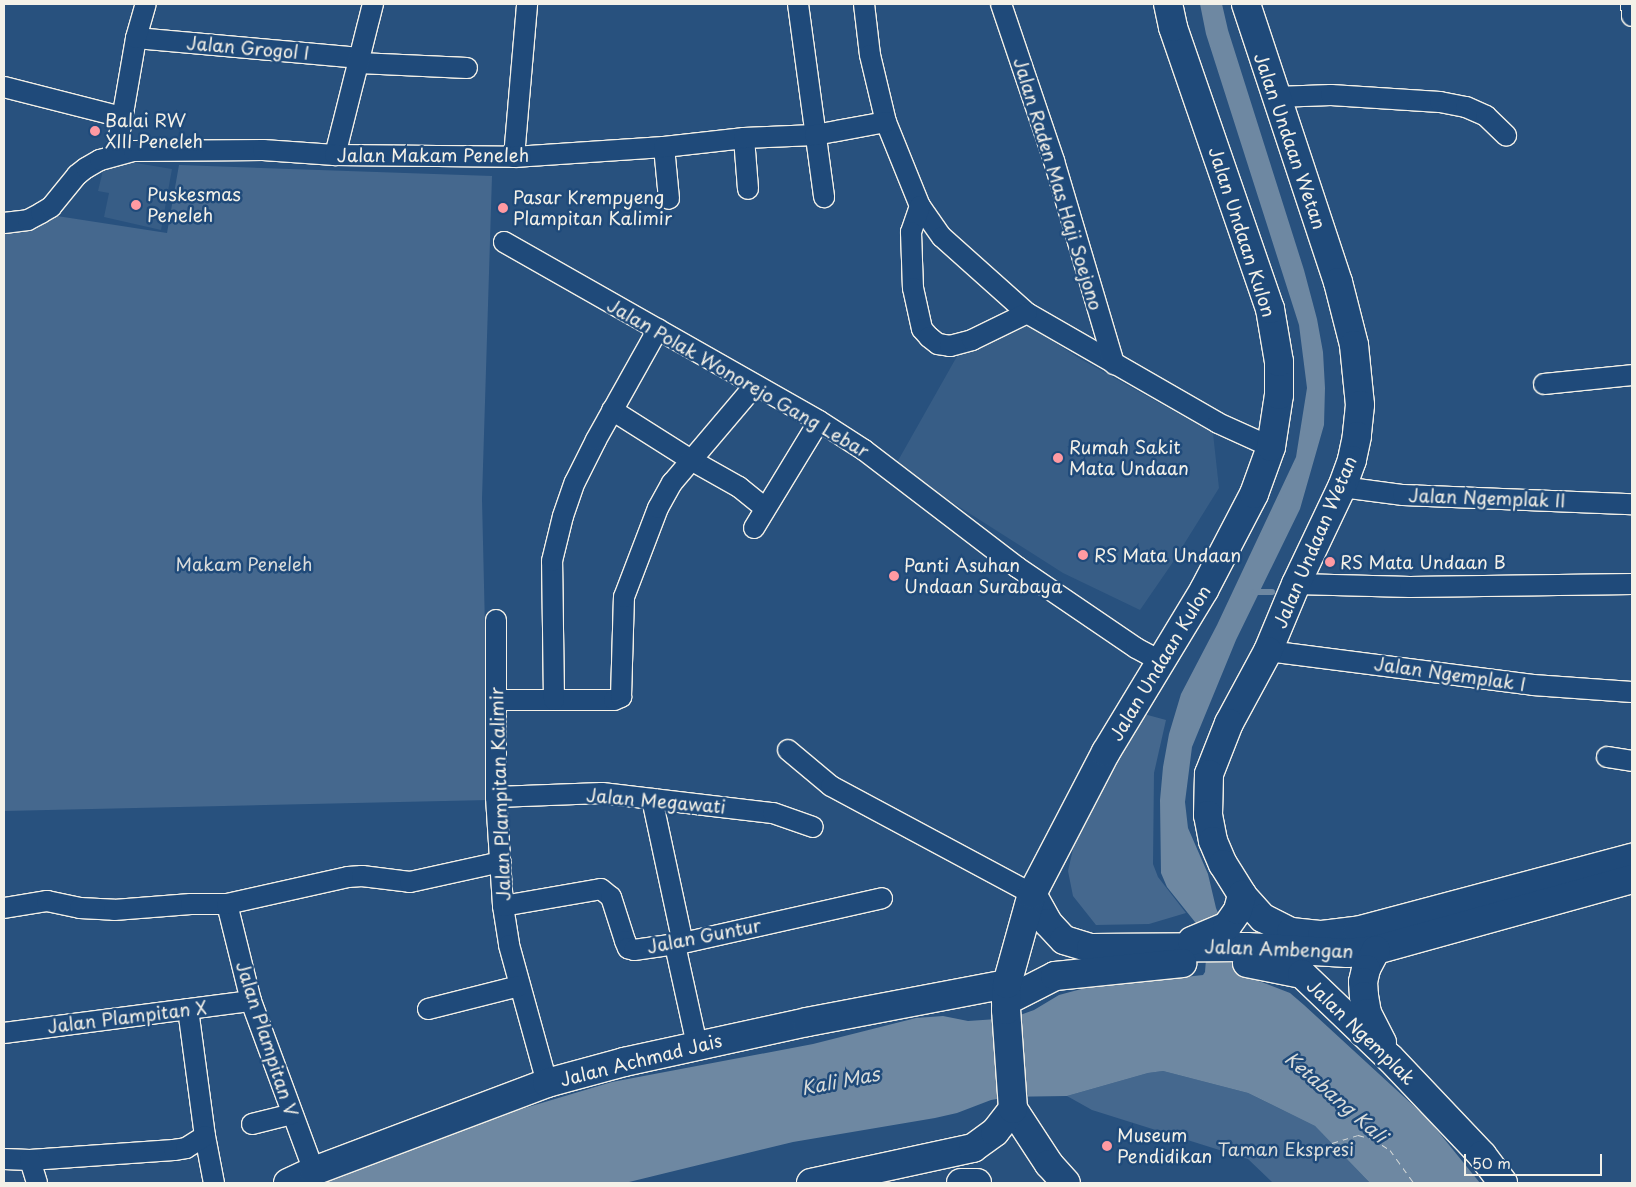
<!DOCTYPE html>
<html>
<head>
<meta charset="utf-8">
<style>
	body { margin:0 }
	#map { position:relative; width:1636px; height:1187px; overflow:hidden; background:#28517e; font-family:"Playpen Sans",sans-serif }
	div>[style] { position:absolute }
	[style*='--x'] { left:calc(var(--x)*1px); top:calc(var(--y)*1px); width:calc(var(--w)*1px); rotate:calc(var(--a)*1deg) }
	.built>* { inset:0; background:#375d86 }
	.green>* { inset:0; background:#45688e }
	.water>* { inset:0; background:#6e88a2 }
	.stream>* { height:5.5px; margin:-2.75px; padding:0 2.75px; transform-origin:2.75px; border-radius:2.75px; background:#6e88a2 }
	.ferry>* { height:1px; margin-top:-0.5px; transform-origin:0; background:repeating-linear-gradient(90deg,#d9dcda 0 6px,transparent 0 11px) }
	.roads { filter:drop-shadow(1px 0 #f4f1e8) drop-shadow(-1px 0 #f4f1e8) drop-shadow(0 1px #f4f1e8) drop-shadow(0 -1px #f4f1e8) }
	.street>* { height:20px; margin:-10px; padding:0 10px; transform-origin:10px; border-radius:10px; background:#1f4a7a }
	.secondary>* { height:28px; margin:-14px; padding:0 14px; transform-origin:14px; border-radius:14px; background:#1f4a7a }
	.dots>* { width:14px; height:14px; translate:-50% -50%; box-sizing:border-box; border:2px solid #1f4a7a; border-radius:50% }
	span { translate:-50% -50%; white-space:nowrap; text-align:center; line-height:1.15; -webkit-text-stroke:5px #1f4a7a; paint-order:stroke }
	.street-label { font-size:18px; color:#f4f1e8 }
	.poi-label { font-size:18px; color:#f4f1e8 }
	.left { translate:0 -50%; text-align:left }
	.park-label { font-size:18px; color:#dadcda }
	.water-label { font-size:19px; color:#d9dcda; font-style:italic }
	.frame { position:absolute; inset:0; border:5px solid #f4f1e8; pointer-events:none }
	.scale { position:absolute; left:1464px; top:1154px; width:138px; height:22px; box-sizing:border-box; border:2px solid #f4f1e8; border-top:0; padding-left:6px; font-size:15px; line-height:18px; white-space:nowrap; color:#f4f1e8; -webkit-text-stroke:4px #1f4a7a; paint-order:stroke }
</style>
</head>
<body>
<div id="map">
	<div class="built">
		<div style="clip-path:polygon(106px 158px,172px 169px,161px 230px,104px 217px,109px 193px,98px 191px)"></div>
		<div style="clip-path:polygon(1012px 314px,1077px 357px,1213px 433px,1219px 488px,1171px 565px,1140px 610px,1063px 573px,895px 466px,960px 351px)"></div>
	</div>
	<div class="green">
		<div style="clip-path:polygon(179px 165px,492px 176px,482px 499px,489px 800px,4px 811px,4px 231px,57px 216px,167px 233px)"></div>
		<div style="clip-path:polygon(1144px 714px,1166px 720px,1154px 773px,1153px 864px,1158px 877px,1186px 913px,1149px 924px,1096px 925px,1073px 896px,1068px 871px,1076px 836px)"></div>
		<div style="clip-path:polygon(1163px 1071px,1248px 1093px,1315px 1126px,1370px 1183px,1273px 1183px,1248px 1159px,1092px 1110px,1067px 1096px,1148px 1073px)"></div>
	</div>
	<div class="water">
		<div style="clip-path:polygon(1200px 4px,1222px 4px,1228px 30px,1304px 270px,1317px 319px,1323px 352px,1325px 388px,1324px 425px,1300px 509px,1236px 640px,1192px 747px,1185px 802px,1188px 828px,1208px 874px,1216px 908px,1243px 975px,1290px 993px,1304px 1005px,1428px 1119px,1480px 1183px,1370px 1183px,1315px 1126px,1248px 1093px,1163px 1071px,1148px 1073px,1067px 1096px,1008px 1097px,991px 1100px,957px 1113px,935px 1118px,793px 1142px,625px 1183px,312px 1183px,417px 1140px,612px 1082px,813px 1044px,916px 1018px,943px 1016px,968px 1021px,1012px 1018px,1034px 1010px,1059px 995px,1085px 988px,1203px 975px,1205px 972px,1206px 959px,1203px 940px,1195px 922px,1167px 887px,1161px 873px,1160px 800px,1163px 767px,1169px 734px,1181px 694px,1217px 625px,1296px 457px,1307px 388px,1299px 325px,1206px 34px)"></div>
	</div>
	<div class="stream">
		<div style="--x:1254;--y:592;--w:18;--a:0"></div>
	</div>
	<div class="ferry">
		<div style="--x:1332;--y:1143;--w:27;--a:-17"></div>
		<div style="--x:1358;--y:1135;--w:16;--a:15"></div>
		<div style="--x:1373;--y:1139;--w:20;--a:33"></div>
		<div style="--x:1390;--y:1150;--w:41;--a:54"></div>
	</div>
	<div class="roads">
		<div class="street">
			<div style="--x:798;--y:4;--w:195;--a:82.3"></div>
			<div style="--x:864;--y:4;--w:51;--a:83.3"></div>
			<div style="--x:870;--y:55;--w:69;--a:76.6"></div>
			<div style="--x:886;--y:122;--w:91;--a:68"></div>
			<div style="--x:920;--y:206;--w:38;--a:55"></div>
			<div style="--x:942;--y:237;--w:114;--a:41.8"></div>
			<div style="--x:1027;--y:313;--w:220;--a:29.9"></div>
			<div style="--x:1218;--y:423;--w:58;--a:24.4"></div>
			<div style="--x:1001;--y:4;--w:166;--a:71.3"></div>
			<div style="--x:1054;--y:161;--w:212;--a:73.5"></div>
			<div style="--x:1631;--y:4;--w:12;--a:85"></div>
			<div style="--x:136;--y:38;--w:225;--a:5.1"></div>
			<div style="--x:359;--y:63;--w:108;--a:2.7"></div>
			<div style="--x:4;--y:87;--w:122;--a:14.3"></div>
			<div style="--x:1276;--y:97;--w:55;--a:-2.1"></div>
			<div style="--x:1331;--y:95;--w:109;--a:3.7"></div>
			<div style="--x:1440;--y:102;--w:26;--a:11"></div>
			<div style="--x:1466;--y:107;--w:22;--a:24"></div>
			<div style="--x:1486;--y:116;--w:28;--a:44"></div>
			<div style="--x:744;--y:138;--w:51;--a:85.5"></div>
			<div style="--x:664;--y:147;--w:52;--a:84.5"></div>
			<div style="--x:116;--y:154;--w:118;--a:-80.2"></div>
			<div style="--x:136;--y:38;--w:35;--a:-74"></div>
			<div style="--x:335;--y:155;--w:156;--a:-75.9"></div>
			<div style="--x:514;--y:157;--w:154;--a:-85.1"></div>
			<div style="--x:920;--y:206;--w:28;--a:109"></div>
			<div style="--x:911;--y:232;--w:56;--a:88"></div>
			<div style="--x:913;--y:288;--w:42;--a:77.6"></div>
			<div style="--x:922;--y:329;--w:11;--a:49"></div>
			<div style="--x:929;--y:337;--w:11;--a:38"></div>
			<div style="--x:938;--y:344;--w:12;--a:9"></div>
			<div style="--x:950;--y:346;--w:23;--a:-15"></div>
			<div style="--x:972;--y:340;--w:61;--a:-26.1"></div>
			<div style="--x:4;--y:223;--w:24;--a:-7"></div>
			<div style="--x:28;--y:220;--w:15;--a:-28"></div>
			<div style="--x:41;--y:213;--w:12;--a:-31"></div>
			<div style="--x:51;--y:207;--w:41;--a:-50.9"></div>
			<div style="--x:77;--y:175;--w:11;--a:-38"></div>
			<div style="--x:86;--y:168;--w:16;--a:-30"></div>
			<div style="--x:100;--y:160;--w:35;--a:-15"></div>
			<div style="--x:134;--y:151;--w:129;--a:-0.4"></div>
			<div style="--x:263;--y:150;--w:72;--a:4"></div>
			<div style="--x:335;--y:155;--w:179;--a:0.6"></div>
			<div style="--x:514;--y:157;--w:150;--a:-3.8"></div>
			<div style="--x:664;--y:147;--w:81;--a:-6.4"></div>
			<div style="--x:744;--y:138;--w:71;--a:-2.4"></div>
			<div style="--x:815;--y:135;--w:72;--a:-10.4"></div>
			<div style="--x:504;--y:242;--w:362;--a:29.6"></div>
			<div style="--x:819;--y:421;--w:54;--a:32.8"></div>
			<div style="--x:864;--y:450;--w:193;--a:37.4"></div>
			<div style="--x:1017;--y:567;--w:144;--a:34.2"></div>
			<div style="--x:1136;--y:648;--w:30;--a:28"></div>
			<div style="--x:1544;--y:384;--w:88;--a:-5.8"></div>
			<div style="--x:612;--y:410;--w:93;--a:32.3"></div>
			<div style="--x:691;--y:460;--w:55;--a:29.4"></div>
			<div style="--x:739;--y:487;--w:33;--a:39"></div>
			<div style="--x:1342;--y:487;--w:62;--a:7.5"></div>
			<div style="--x:1403;--y:495;--w:229;--a:2.3"></div>
			<div style="--x:754;--y:528;--w:125;--a:-58.7"></div>
			<div style="--x:1296;--y:584;--w:114;--a:1.5"></div>
			<div style="--x:1410;--y:587;--w:222;--a:-0.8"></div>
			<div style="--x:496;--y:620;--w:177;--a:90"></div>
			<div style="--x:496;--y:797;--w:109;--a:86.3"></div>
			<div style="--x:503;--y:906;--w:39;--a:81"></div>
			<div style="--x:509;--y:945;--w:143;--a:74.6"></div>
			<div style="--x:1268;--y:651;--w:267;--a:7.3"></div>
			<div style="--x:1533;--y:685;--w:99;--a:4"></div>
			<div style="--x:496;--y:700;--w:118;--a:0"></div>
			<div style="--x:614;--y:700;--w:8;--a:-23"></div>
			<div style="--x:621;--y:697;--w:100;--a:-88.3"></div>
			<div style="--x:624;--y:597;--w:95;--a:-69.1"></div>
			<div style="--x:658;--y:508;--w:29;--a:-61"></div>
			<div style="--x:672;--y:483;--w:128;--a:-49.7"></div>
			<div style="--x:554;--y:700;--w:139;--a:-90.8"></div>
			<div style="--x:552;--y:561;--w:46;--a:-76.3"></div>
			<div style="--x:563;--y:516;--w:36;--a:-71"></div>
			<div style="--x:575;--y:482;--w:47;--a:-63.4"></div>
			<div style="--x:596;--y:440;--w:127;--a:-60.8"></div>
			<div style="--x:788;--y:750;--w:56;--a:39.9"></div>
			<div style="--x:831;--y:786;--w:228;--a:28.2"></div>
			<div style="--x:1607;--y:757;--w:25;--a:9"></div>
			<div style="--x:496;--y:797;--w:106;--a:-2.2"></div>
			<div style="--x:602;--y:793;--w:172;--a:6.7"></div>
			<div style="--x:773;--y:813;--w:42;--a:19.3"></div>
			<div style="--x:652;--y:799;--w:147;--a:77.9"></div>
			<div style="--x:227;--y:904;--w:100;--a:76.1"></div>
			<div style="--x:251;--y:1001;--w:181;--a:69.7"></div>
			<div style="--x:503;--y:906;--w:99;--a:-9.8"></div>
			<div style="--x:601;--y:889;--w:13;--a:39"></div>
			<div style="--x:611;--y:897;--w:46;--a:72.3"></div>
			<div style="--x:625;--y:941;--w:8;--a:67"></div>
			<div style="--x:628;--y:948;--w:6;--a:18"></div>
			<div style="--x:634;--y:950;--w:49;--a:-8.1"></div>
			<div style="--x:683;--y:943;--w:204;--a:-12.7"></div>
			<div style="--x:4;--y:908;--w:44;--a:-9.2"></div>
			<div style="--x:47;--y:901;--w:34;--a:12"></div>
			<div style="--x:80;--y:908;--w:34;--a:3"></div>
			<div style="--x:114;--y:910;--w:77;--a:-4.5"></div>
			<div style="--x:191;--y:904;--w:36;--a:0"></div>
			<div style="--x:227;--y:904;--w:124;--a:-12.6"></div>
			<div style="--x:348;--y:877;--w:14;--a:-4"></div>
			<div style="--x:362;--y:876;--w:48;--a:7.1"></div>
			<div style="--x:410;--y:882;--w:93;--a:-12.4"></div>
			<div style="--x:675;--y:945;--w:102;--a:77.6"></div>
			<div style="--x:188;--y:1009;--w:128;--a:82.4"></div>
			<div style="--x:205;--y:1136;--w:48;--a:79.2"></div>
			<div style="--x:428;--y:1009;--w:94;--a:-14.2"></div>
			<div style="--x:4;--y:1033;--w:249;--a:-7.4"></div>
			<div style="--x:252;--y:1124;--w:41;--a:-14"></div>
			<div style="--x:4;--y:1159;--w:26;--a:2"></div>
			<div style="--x:30;--y:1160;--w:144;--a:-4"></div>
			<div style="--x:174;--y:1150;--w:12;--a:-9"></div>
			<div style="--x:186;--y:1148;--w:22;--a:-32"></div>
			<div style="--x:30;--y:1160;--w:24;--a:73"></div>
		</div>
		<div class="secondary">
			<div style="--x:1246;--y:4;--w:293;--a:71.7"></div>
			<div style="--x:1338;--y:282;--w:65;--a:75.7"></div>
			<div style="--x:1354;--y:345;--w:60;--a:84.3"></div>
			<div style="--x:1360;--y:405;--w:31;--a:96"></div>
			<div style="--x:1357;--y:436;--w:25;--a:102"></div>
			<div style="--x:1352;--y:460;--w:29;--a:110"></div>
			<div style="--x:1342;--y:487;--w:107;--a:115.4"></div>
			<div style="--x:1296;--y:584;--w:73;--a:112.7"></div>
			<div style="--x:1268;--y:651;--w:82;--a:118.4"></div>
			<div style="--x:1229;--y:723;--w:55;--a:111.4"></div>
			<div style="--x:1209;--y:774;--w:41;--a:91.4"></div>
			<div style="--x:1208;--y:815;--w:26;--a:79"></div>
			<div style="--x:1213;--y:841;--w:25;--a:67"></div>
			<div style="--x:1223;--y:864;--w:36;--a:58"></div>
			<div style="--x:1242;--y:895;--w:31;--a:48"></div>
			<div style="--x:1263;--y:918;--w:31;--a:27"></div>
			<div style="--x:1291;--y:932;--w:31;--a:6"></div>
			<div style="--x:1322;--y:935;--w:35;--a:-7"></div>
			<div style="--x:1357;--y:931;--w:285;--a:-14.9"></div>
			<div style="--x:1032;--y:894;--w:33;--a:61"></div>
			<div style="--x:1048;--y:923;--w:23;--a:47"></div>
			<div style="--x:1064;--y:940;--w:28;--a:17"></div>
			<div style="--x:1091;--y:948;--w:156;--a:-0.4"></div>
			<div style="--x:1247;--y:947;--w:100;--a:3.4"></div>
			<div style="--x:1347;--y:953;--w:29;--a:-6"></div>
			<div style="--x:1376;--y:950;--w:266;--a:-15.5"></div>
			<div style="--x:1192;--y:941;--w:38;--a:-23"></div>
			<div style="--x:1227;--y:926;--w:19;--a:-55"></div>
			<div style="--x:1238;--y:910;--w:16;--a:-75"></div>
			<div style="--x:1376;--y:950;--w:21;--a:118"></div>
			<div style="--x:1366;--y:969;--w:13;--a:103"></div>
			<div style="--x:1363;--y:982;--w:14;--a:86"></div>
			<div style="--x:1364;--y:996;--w:17;--a:80"></div>
			<div style="--x:1367;--y:1013;--w:33;--a:63"></div>
			<div style="--x:1247;--y:963;--w:56;--a:11.3"></div>
			<div style="--x:1302;--y:974;--w:122;--a:43.7"></div>
			<div style="--x:1390;--y:1058;--w:134;--a:46.5"></div>
			<div style="--x:1482;--y:1155;--w:35;--a:53"></div>
			<div style="--x:1006;--y:1001;--w:55;--a:-27"></div>
			<div style="--x:1055;--y:976;--w:128;--a:-5.8"></div>
			<div style="--x:1013;--y:1109;--w:66;--a:56.8"></div>
			<div style="--x:1049;--y:1164;--w:25;--a:48"></div>
			<div style="--x:288;--y:1183;--w:29;--a:-25"></div>
			<div style="--x:314;--y:1171;--w:249;--a:-20.7"></div>
			<div style="--x:547;--y:1083;--w:80;--a:-15.3"></div>
			<div style="--x:624;--y:1062;--w:187;--a:-12.3"></div>
			<div style="--x:807;--y:1022;--w:204;--a:-10.8"></div>
			<div style="--x:811;--y:1183;--w:166;--a:-12.2"></div>
			<div style="--x:973;--y:1148;--w:27;--a:-36"></div>
			<div style="--x:995;--y:1132;--w:29;--a:-52"></div>
			<div style="--x:1013;--y:1109;--w:99;--a:-94"></div>
			<div style="--x:1006;--y:1010;--w:26;--a:-88"></div>
			<div style="--x:1007;--y:984;--w:93;--a:-74.5"></div>
			<div style="--x:1032;--y:894;--w:160;--a:-62.5"></div>
			<div style="--x:1106;--y:752;--w:189;--a:-58.8"></div>
			<div style="--x:1204;--y:590;--w:108;--a:-62.5"></div>
			<div style="--x:1254;--y:494;--w:50;--a:-70.1"></div>
			<div style="--x:1271;--y:447;--w:53;--a:-81.3"></div>
			<div style="--x:1279;--y:395;--w:33;--a:-90"></div>
			<div style="--x:1279;--y:362;--w:54;--a:-99.6"></div>
			<div style="--x:1270;--y:309;--w:298;--a:-109"></div>
			<div style="--x:1173;--y:27;--w:24;--a:-102"></div>
			<div style="--x:961;--y:1183;--w:16;--a:0"></div>
		</div>
	</div>
	<div class="dots">
		<div style="left:95px;top:131px;background:#ff9aa2"></div>
		<div style="left:136px;top:205px;background:#ff9aa2"></div>
		<div style="left:503px;top:208px;background:#ff9aa2"></div>
		<div style="left:1058px;top:458px;background:#ff9aa2"></div>
		<div style="left:1083px;top:555px;background:#ff9aa2"></div>
		<div style="left:1330px;top:562px;background:#ff9aa2"></div>
		<div style="left:894px;top:576px;background:#ff9aa2"></div>
		<div style="left:1107px;top:1146px;background:#ff9aa2"></div>
	</div>
	<div class="street-label">
		<span style="left:248px;top:48px;rotate:5deg">Jalan Grogol I</span>
		<span style="left:1290px;top:141px;rotate:71deg">Jalan Undaan Wetan</span>
		<span style="left:433px;top:155px">Jalan Makam Peneleh</span>
		<span style="left:1058px;top:184px;rotate:73deg">Jalan Raden Mas Haji Soejono</span>
		<span style="left:1242px;top:232px;rotate:72deg">Jalan Undaan Kulon</span>
		<span style="left:738px;top:378px;rotate:30deg">Jalan Polak Wonorejo Gang Lebar</span>
		<span style="left:1487px;top:498px;rotate:2deg">Jalan Ngemplak II</span>
		<span style="left:1315px;top:542px;rotate:-67deg">Jalan Undaan Wetan</span>
		<span style="left:1160px;top:663px;rotate:-59deg">Jalan Undaan Kulon</span>
		<span style="left:1450px;top:674px;rotate:8deg">Jalan Ngemplak I</span>
		<span style="left:500px;top:794px;rotate:-92deg">Jalan Plampitan Kalimir</span>
		<span style="left:656px;top:801px;rotate:5deg">Jalan Megawati</span>
		<span style="left:704px;top:936px;rotate:-11deg">Jalan Guntur</span>
		<span style="left:1279px;top:949px;rotate:2deg">Jalan Ambengan</span>
		<span style="left:127px;top:1017px;rotate:-7deg">Jalan Plampitan X</span>
		<span style="left:1361px;top:1032px;rotate:44deg">Jalan Ngemplak</span>
		<span style="left:267px;top:1039px;rotate:72deg">Jalan Plampitan V</span>
		<span style="left:641px;top:1060px;rotate:-14deg">Jalan Achmad Jais</span>
	</div>
	<div class="poi-label">
		<span class="left" style="left:105px;top:131px">Balai RW<br>XIII Peneleh</span>
		<span class="left" style="left:147px;top:205px">Puskesmas<br>Peneleh</span>
		<span class="left" style="left:513px;top:208px">Pasar Krempyeng<br>Plampitan Kalimir</span>
		<span class="left" style="left:1069px;top:458px">Rumah Sakit<br>Mata Undaan</span>
		<span class="left" style="left:1094px;top:555px">RS Mata Undaan</span>
		<span class="left" style="left:1340px;top:562px">RS Mata Undaan B</span>
		<span class="left" style="left:904px;top:576px">Panti Asuhan<br>Undaan Surabaya</span>
		<span class="left" style="left:1117px;top:1146px">Museum<br>Pendidikan</span>
	</div>
	<div class="park-label">
		<span style="left:244px;top:564px">Makam Peneleh</span>
		<span style="left:1286px;top:1149px">Taman Ekspresi</span>
	</div>
	<div class="water-label">
		<span style="left:840px;top:1081px;rotate:-11deg">Kali Mas</span>
		<span style="left:1336px;top:1097px;rotate:41deg">Ketabang Kali</span>
	</div>
	<div class="frame"></div>
	<div class="scale">50 m</div>
</div>
</body>
</html>
